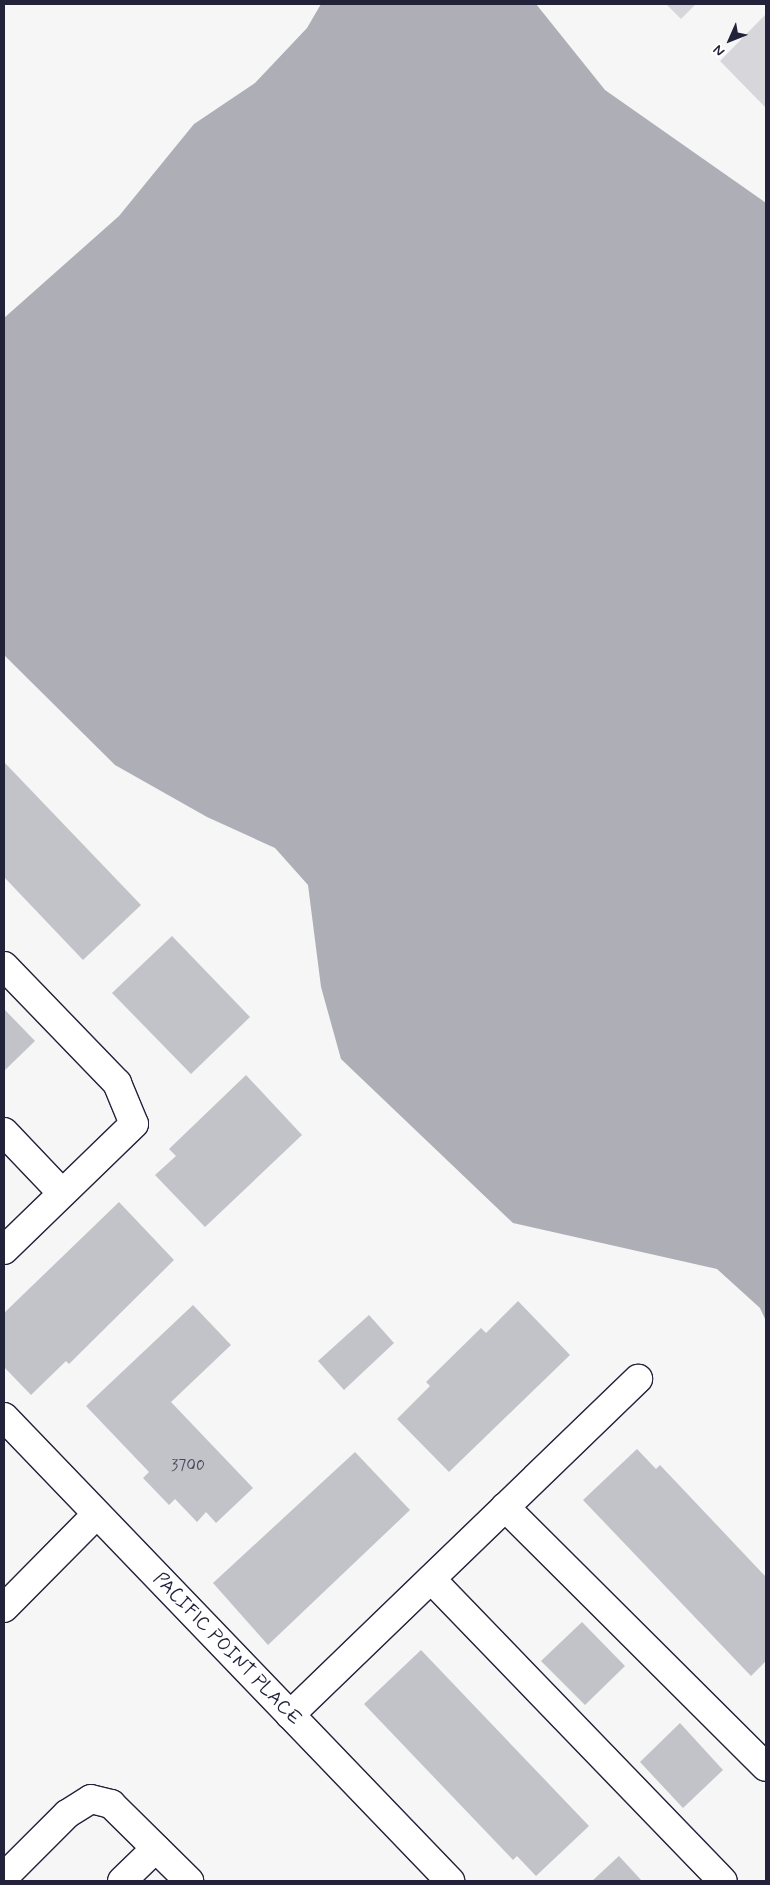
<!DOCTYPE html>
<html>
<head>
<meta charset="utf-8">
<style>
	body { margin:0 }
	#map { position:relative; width:770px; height:1885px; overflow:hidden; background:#f6f6f7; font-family:Mynerve,sans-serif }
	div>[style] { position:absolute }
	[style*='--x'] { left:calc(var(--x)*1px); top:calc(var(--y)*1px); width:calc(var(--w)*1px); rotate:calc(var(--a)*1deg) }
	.green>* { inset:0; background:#d7d7db }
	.water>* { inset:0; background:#aeaeb7 }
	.building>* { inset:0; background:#c2c2c9 }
	.roads { filter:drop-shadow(1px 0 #22223b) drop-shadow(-1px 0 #22223b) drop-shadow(0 1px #22223b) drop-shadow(0 -1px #22223b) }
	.minor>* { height:28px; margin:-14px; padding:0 14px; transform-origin:14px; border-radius:14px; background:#fff }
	span { translate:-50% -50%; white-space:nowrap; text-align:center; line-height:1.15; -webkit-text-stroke:4px #fff; paint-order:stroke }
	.number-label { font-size:16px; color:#4a4a5e }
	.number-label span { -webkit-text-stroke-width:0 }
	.street-label { font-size:19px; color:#22223b }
	.frame { position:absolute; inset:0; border:5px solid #22223b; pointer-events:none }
	.north { position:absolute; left:705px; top:15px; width:50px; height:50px; -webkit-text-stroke:4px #fff; paint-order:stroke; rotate:226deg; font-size:14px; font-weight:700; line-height:20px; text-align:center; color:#22223b }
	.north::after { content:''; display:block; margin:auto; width:18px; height:22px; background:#22223b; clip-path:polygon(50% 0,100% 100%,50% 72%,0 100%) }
</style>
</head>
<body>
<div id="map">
	<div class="green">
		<div style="clip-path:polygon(666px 4px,696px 4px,681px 19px)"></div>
		<div style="clip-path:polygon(766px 14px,766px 108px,720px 61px)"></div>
	</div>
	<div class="water">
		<div style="clip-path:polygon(321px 4px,536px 4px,605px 90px,766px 203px,766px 1321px,760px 1308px,717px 1269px,513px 1223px,341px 1059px,321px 987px,308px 885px,275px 848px,207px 817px,115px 765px,4px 655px,4px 318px,119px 216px,194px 124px,255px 83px,307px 28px)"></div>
	</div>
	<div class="building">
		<div style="clip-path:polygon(4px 762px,141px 905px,83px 960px,4px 877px)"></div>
		<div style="clip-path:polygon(172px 936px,250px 1017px,191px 1074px,112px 993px)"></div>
		<div style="clip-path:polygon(4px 1009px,35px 1041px,4px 1071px)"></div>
		<div style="clip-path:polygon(246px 1075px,302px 1135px,205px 1227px,155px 1175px,176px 1156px,169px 1149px)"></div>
		<div style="clip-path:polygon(119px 1202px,174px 1260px,69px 1364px,66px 1361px,31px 1395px,4px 1367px,4px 1313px)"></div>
		<div style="clip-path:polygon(518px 1301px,570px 1355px,449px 1472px,397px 1419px,430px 1386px,426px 1382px,481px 1328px,486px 1333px)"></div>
		<div style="clip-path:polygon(193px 1305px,231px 1345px,171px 1402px,253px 1488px,216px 1523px,206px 1512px,197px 1522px,175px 1499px,169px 1505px,143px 1478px,149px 1472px,86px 1406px)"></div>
		<div style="clip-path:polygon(369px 1315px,394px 1343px,344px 1390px,318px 1361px)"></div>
		<div style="clip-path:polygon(637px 1449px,656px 1469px,660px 1465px,766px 1577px,766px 1661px,751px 1676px,583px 1500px)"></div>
		<div style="clip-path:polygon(355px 1452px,410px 1510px,268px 1645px,213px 1583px)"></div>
		<div style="clip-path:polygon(582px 1622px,625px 1666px,585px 1705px,541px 1661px)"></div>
		<div style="clip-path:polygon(421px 1650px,589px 1826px,536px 1876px,517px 1856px,513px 1860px,364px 1704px)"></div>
		<div style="clip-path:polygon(680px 1723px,723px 1770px,683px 1808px,640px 1762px)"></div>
		<div style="clip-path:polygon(619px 1856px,642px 1881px,592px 1881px)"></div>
	</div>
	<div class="roads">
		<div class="minor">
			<div style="--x:4;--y:966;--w:163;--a:46"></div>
			<div style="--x:117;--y:1083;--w:44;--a:67.5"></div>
			<div style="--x:134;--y:1124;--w:181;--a:135.9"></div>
			<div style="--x:4;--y:1132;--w:84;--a:46.4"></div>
			<div style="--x:4;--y:1417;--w:644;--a:46.13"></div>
			<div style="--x:505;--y:1507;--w:368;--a:44.9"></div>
			<div style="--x:431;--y:1579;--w:420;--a:46"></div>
			<div style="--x:4;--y:1608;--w:132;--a:-45.3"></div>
			<div style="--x:290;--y:1715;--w:484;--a:-44"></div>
			<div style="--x:4;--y:1877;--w:89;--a:-45"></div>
			<div style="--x:67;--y:1814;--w:28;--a:-32"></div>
			<div style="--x:91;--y:1799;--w:21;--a:14"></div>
			<div style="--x:111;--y:1804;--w:110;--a:44.6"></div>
			<div style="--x:122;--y:1881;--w:47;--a:-44.1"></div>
		</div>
	</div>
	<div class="number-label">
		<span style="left:188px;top:1466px">3700</span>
	</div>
	<div class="street-label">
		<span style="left:227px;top:1649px;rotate:46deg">PACIFIC POINT PLACE</span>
	</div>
	<div class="frame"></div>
	<div class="north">N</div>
</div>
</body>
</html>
